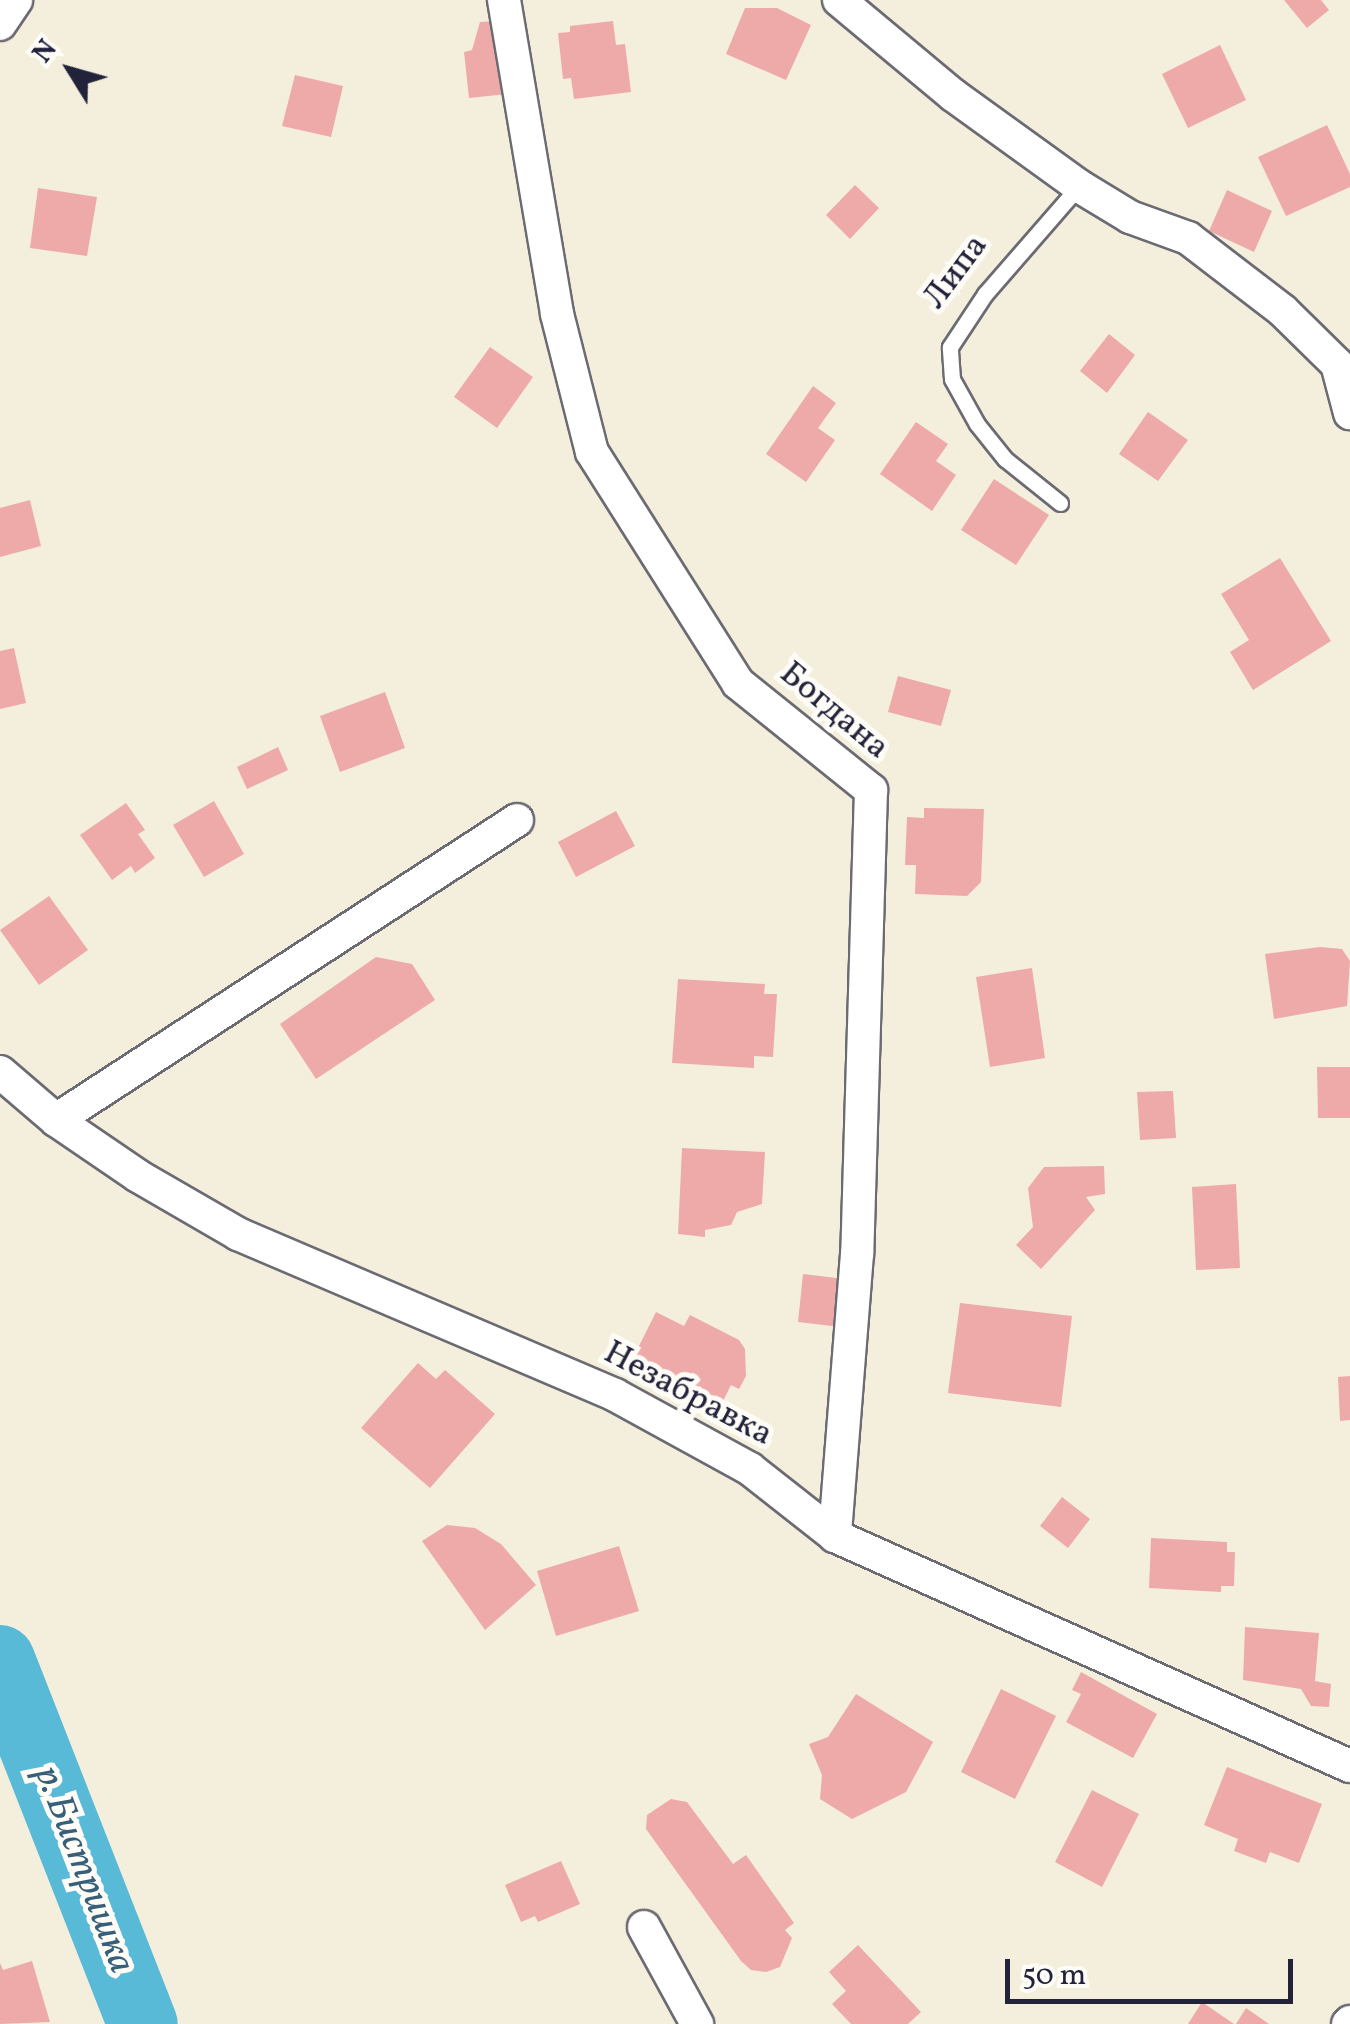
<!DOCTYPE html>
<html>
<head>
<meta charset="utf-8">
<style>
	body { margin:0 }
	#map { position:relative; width:1350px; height:2024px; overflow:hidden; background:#f4efdc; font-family:Vollkorn,serif }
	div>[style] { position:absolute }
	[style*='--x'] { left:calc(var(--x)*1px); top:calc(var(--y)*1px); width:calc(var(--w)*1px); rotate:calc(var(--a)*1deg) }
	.river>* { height:70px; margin:-35px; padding:0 35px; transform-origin:35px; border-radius:35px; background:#58bad7 }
	.building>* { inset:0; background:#edaaa8 }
	.roads { filter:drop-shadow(2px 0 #6c6a73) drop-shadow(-2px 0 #6c6a73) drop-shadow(0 2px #6c6a73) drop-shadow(0 -2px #6c6a73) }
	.lane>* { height:15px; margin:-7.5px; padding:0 7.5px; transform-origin:7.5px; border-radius:7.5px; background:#fff }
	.street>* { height:32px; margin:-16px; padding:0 16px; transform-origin:16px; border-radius:16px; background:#fff }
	span { translate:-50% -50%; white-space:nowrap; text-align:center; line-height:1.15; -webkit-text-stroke:10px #fdfcf7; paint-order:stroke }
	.street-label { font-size:35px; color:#22223b }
	.water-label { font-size:38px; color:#385f79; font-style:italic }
	.north { position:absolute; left:20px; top:20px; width:100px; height:100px; -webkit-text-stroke:8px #fdfcf7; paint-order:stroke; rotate:307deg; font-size:28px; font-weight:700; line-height:40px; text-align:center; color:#22223b }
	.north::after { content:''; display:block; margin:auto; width:35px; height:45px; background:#22223b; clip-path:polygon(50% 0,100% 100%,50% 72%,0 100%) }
	.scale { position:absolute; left:1005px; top:1959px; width:288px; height:45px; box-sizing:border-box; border:5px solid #22223b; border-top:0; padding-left:12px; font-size:30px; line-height:35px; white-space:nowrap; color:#22223b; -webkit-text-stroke:8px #fdfcf7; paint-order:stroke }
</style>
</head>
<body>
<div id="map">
	<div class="river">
		<div style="--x:0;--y:1660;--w:391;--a:68.6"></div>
	</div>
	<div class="building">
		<div style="clip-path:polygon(1284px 0,1321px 0,1329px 10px,1307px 28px)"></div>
		<div style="clip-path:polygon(745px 8px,777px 8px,811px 25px,786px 80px,726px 54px)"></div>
		<div style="clip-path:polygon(496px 21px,507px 94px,469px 98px,464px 52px,472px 50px,480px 22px)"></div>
		<div style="clip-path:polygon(613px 21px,616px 45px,625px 44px,631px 92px,574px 99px,571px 78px,563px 79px,558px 33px,570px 32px,570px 26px)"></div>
		<div style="clip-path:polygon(1220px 45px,1246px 100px,1188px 128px,1162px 74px)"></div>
		<div style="clip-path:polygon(295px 75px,343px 86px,331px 137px,282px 126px)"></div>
		<div style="clip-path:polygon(1327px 125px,1350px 174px,1350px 187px,1286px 216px,1258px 157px)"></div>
		<div style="clip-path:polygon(855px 185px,879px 208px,850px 239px,826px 215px)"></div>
		<div style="clip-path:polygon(38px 188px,97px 197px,87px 256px,30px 248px)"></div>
		<div style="clip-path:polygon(1227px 190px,1272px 211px,1254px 252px,1209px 231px)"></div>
		<div style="clip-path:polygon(1109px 334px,1135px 355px,1107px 393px,1080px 371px)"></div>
		<div style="clip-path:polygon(490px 347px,533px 377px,497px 428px,454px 397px)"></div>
		<div style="clip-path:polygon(813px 386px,836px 403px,818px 428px,835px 440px,806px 482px,766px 454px)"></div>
		<div style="clip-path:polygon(1148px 412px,1188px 440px,1158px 481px,1119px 454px)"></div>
		<div style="clip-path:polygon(916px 422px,948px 444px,936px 461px,956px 475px,932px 511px,880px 474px)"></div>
		<div style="clip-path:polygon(994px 479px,1049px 515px,1016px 565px,961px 530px)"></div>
		<div style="clip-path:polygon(30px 500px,41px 546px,0 557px,0 508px)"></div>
		<div style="clip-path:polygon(1280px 558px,1331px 641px,1253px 690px,1230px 652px,1249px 640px,1221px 594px)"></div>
		<div style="clip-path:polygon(14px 648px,26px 703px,0 709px,0 651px)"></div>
		<div style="clip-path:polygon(898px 676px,951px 690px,941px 726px,888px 712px)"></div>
		<div style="clip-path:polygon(385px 692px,405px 748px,340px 772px,320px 716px)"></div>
		<div style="clip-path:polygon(278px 747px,288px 770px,247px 789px,237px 767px)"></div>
		<div style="clip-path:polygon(214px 801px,244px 854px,204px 877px,173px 825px)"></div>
		<div style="clip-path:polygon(126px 803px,145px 830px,138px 834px,155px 858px,135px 873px,131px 866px,112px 880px,80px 835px)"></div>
		<div style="clip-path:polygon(924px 808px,984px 809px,981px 882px,967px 896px,915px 894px,916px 865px,905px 865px,907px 817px,924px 818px)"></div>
		<div style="clip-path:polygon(616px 811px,635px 846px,576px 877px,558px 842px)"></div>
		<div style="clip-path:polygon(49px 896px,88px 950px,39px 985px,0 930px)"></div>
		<div style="clip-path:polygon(1320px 947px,1342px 949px,1350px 961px,1347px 1006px,1274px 1019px,1265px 954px)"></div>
		<div style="clip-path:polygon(376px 957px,412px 964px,435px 1000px,316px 1079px,280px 1024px)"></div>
		<div style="clip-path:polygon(1032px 968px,1045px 1058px,990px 1067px,976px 977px)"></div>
		<div style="clip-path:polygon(678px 979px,765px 984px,764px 994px,777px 994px,773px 1057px,754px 1056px,754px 1068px,672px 1063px)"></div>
		<div style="clip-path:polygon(1317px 1067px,1350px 1067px,1350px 1118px,1318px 1118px)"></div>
		<div style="clip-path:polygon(1173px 1091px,1176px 1138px,1140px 1140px,1137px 1092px)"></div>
		<div style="clip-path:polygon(682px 1148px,765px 1152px,762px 1204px,737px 1212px,731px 1225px,705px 1230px,705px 1237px,678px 1234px)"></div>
		<div style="clip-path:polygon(1104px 1166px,1105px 1194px,1086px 1197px,1095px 1210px,1041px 1269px,1016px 1245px,1033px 1227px,1028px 1188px,1044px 1167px)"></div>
		<div style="clip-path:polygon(1236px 1184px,1240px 1268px,1196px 1270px,1192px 1187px)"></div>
		<div style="clip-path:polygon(803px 1274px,845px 1279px,840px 1327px,798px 1322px)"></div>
		<div style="clip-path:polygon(960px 1303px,1072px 1316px,1061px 1407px,948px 1393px)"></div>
		<div style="clip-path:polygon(656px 1312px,684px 1326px,690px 1315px,739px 1340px,745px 1349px,746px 1376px,739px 1389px,731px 1385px,716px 1415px,627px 1370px)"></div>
		<div style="clip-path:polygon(418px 1363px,436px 1379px,445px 1370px,495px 1414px,430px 1488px,361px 1428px)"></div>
		<div style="clip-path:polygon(1350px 1376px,1350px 1420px,1340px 1421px,1338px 1377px)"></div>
		<div style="clip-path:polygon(1062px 1497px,1090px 1519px,1068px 1548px,1040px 1526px)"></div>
		<div style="clip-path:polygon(447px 1525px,475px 1528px,501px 1544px,536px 1585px,485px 1630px,422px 1541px)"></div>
		<div style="clip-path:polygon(1151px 1538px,1227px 1542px,1227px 1552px,1235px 1552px,1234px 1586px,1221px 1586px,1221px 1592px,1149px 1588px)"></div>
		<div style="clip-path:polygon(619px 1546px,639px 1611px,556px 1636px,537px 1571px)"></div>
		<div style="clip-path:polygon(1245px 1627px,1319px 1633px,1315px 1681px,1331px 1684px,1329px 1707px,1311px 1706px,1301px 1689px,1243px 1680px)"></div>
		<div style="clip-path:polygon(1081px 1672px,1157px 1714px,1133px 1758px,1066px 1722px,1081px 1694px,1072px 1690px)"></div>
		<div style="clip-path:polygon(1001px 1689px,1056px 1716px,1015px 1799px,961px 1772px)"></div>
		<div style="clip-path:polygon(856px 1694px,933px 1742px,906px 1792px,852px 1819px,820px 1799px,822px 1775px,809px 1744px,828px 1737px)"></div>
		<div style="clip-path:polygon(1227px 1767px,1322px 1804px,1299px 1863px,1270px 1852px,1266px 1863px,1234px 1851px,1238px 1839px,1204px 1825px)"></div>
		<div style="clip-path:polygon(1092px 1790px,1139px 1814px,1102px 1887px,1055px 1862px)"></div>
		<div style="clip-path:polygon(671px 1799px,687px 1802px,733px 1864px,746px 1855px,794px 1923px,785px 1930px,792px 1938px,780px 1967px,766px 1972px,751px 1970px,741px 1961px,646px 1829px,647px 1815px)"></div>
		<div style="clip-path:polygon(561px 1861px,580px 1904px,538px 1922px,535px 1916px,521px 1922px,505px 1885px)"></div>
		<div style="clip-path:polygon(858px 1945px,921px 2012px,908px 2024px,851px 2024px,832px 2004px,846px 1991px,829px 1972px)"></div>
		<div style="clip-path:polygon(32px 1961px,50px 2022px,0 2024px,0 1963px,3px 1970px)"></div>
		<div style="clip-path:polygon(1202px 2002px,1234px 2024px,1188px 2024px)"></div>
		<div style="clip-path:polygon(1246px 2008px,1269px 2024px,1236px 2024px)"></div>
	</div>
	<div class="roads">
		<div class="lane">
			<div style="--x:1060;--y:503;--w:70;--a:-141.3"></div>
			<div style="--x:1005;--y:459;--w:45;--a:-128.7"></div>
			<div style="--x:977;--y:424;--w:51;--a:-119.1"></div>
			<div style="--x:952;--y:379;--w:32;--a:-94"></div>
			<div style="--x:950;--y:347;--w:64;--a:-56.6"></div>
			<div style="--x:985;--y:294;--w:143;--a:-49"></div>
		</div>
		<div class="street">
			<div style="--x:504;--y:0;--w:318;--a:80.4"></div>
			<div style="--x:557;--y:314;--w:142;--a:75.8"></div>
			<div style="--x:592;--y:452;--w:273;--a:57.7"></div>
			<div style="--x:738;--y:683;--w:171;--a:38.8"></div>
			<div style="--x:871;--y:790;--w:464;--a:91.7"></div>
			<div style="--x:857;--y:1254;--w:283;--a:94.5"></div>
			<div style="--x:839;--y:0;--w:148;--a:39.8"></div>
			<div style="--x:953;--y:95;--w:155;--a:35.8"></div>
			<div style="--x:1079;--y:186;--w:60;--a:31.3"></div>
			<div style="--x:1130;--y:217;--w:62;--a:19.9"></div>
			<div style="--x:1188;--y:238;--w:120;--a:37.5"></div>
			<div style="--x:1283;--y:311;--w:76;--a:44.5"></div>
			<div style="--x:1337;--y:364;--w:51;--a:75.1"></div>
			<div style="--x:0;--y:24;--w:29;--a:-56"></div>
			<div style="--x:0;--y:1072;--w:74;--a:40.6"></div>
			<div style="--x:56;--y:1120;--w:99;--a:34.3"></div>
			<div style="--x:138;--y:1176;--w:116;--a:30.1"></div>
			<div style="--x:238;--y:1234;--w:410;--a:23.1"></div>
			<div style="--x:615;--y:1395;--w:154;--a:28.7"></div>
			<div style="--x:750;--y:1469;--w:108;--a:38.2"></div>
			<div style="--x:835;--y:1536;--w:564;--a:24.07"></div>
			<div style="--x:56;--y:1120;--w:550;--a:-33.05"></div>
			<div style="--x:644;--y:1927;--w:111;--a:61.3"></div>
			<div style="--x:1348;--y:2024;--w:3;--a:-45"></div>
		</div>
	</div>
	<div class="street-label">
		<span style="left:956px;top:272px;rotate:-53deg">Липа</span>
		<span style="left:834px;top:711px;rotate:40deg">Богдана</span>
		<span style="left:688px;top:1394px;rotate:28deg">Незабравка</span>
	</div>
	<div class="water-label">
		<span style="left:83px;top:1870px;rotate:69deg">р. Бистришка</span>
	</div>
	<div class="north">N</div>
	<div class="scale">50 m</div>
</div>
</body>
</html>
